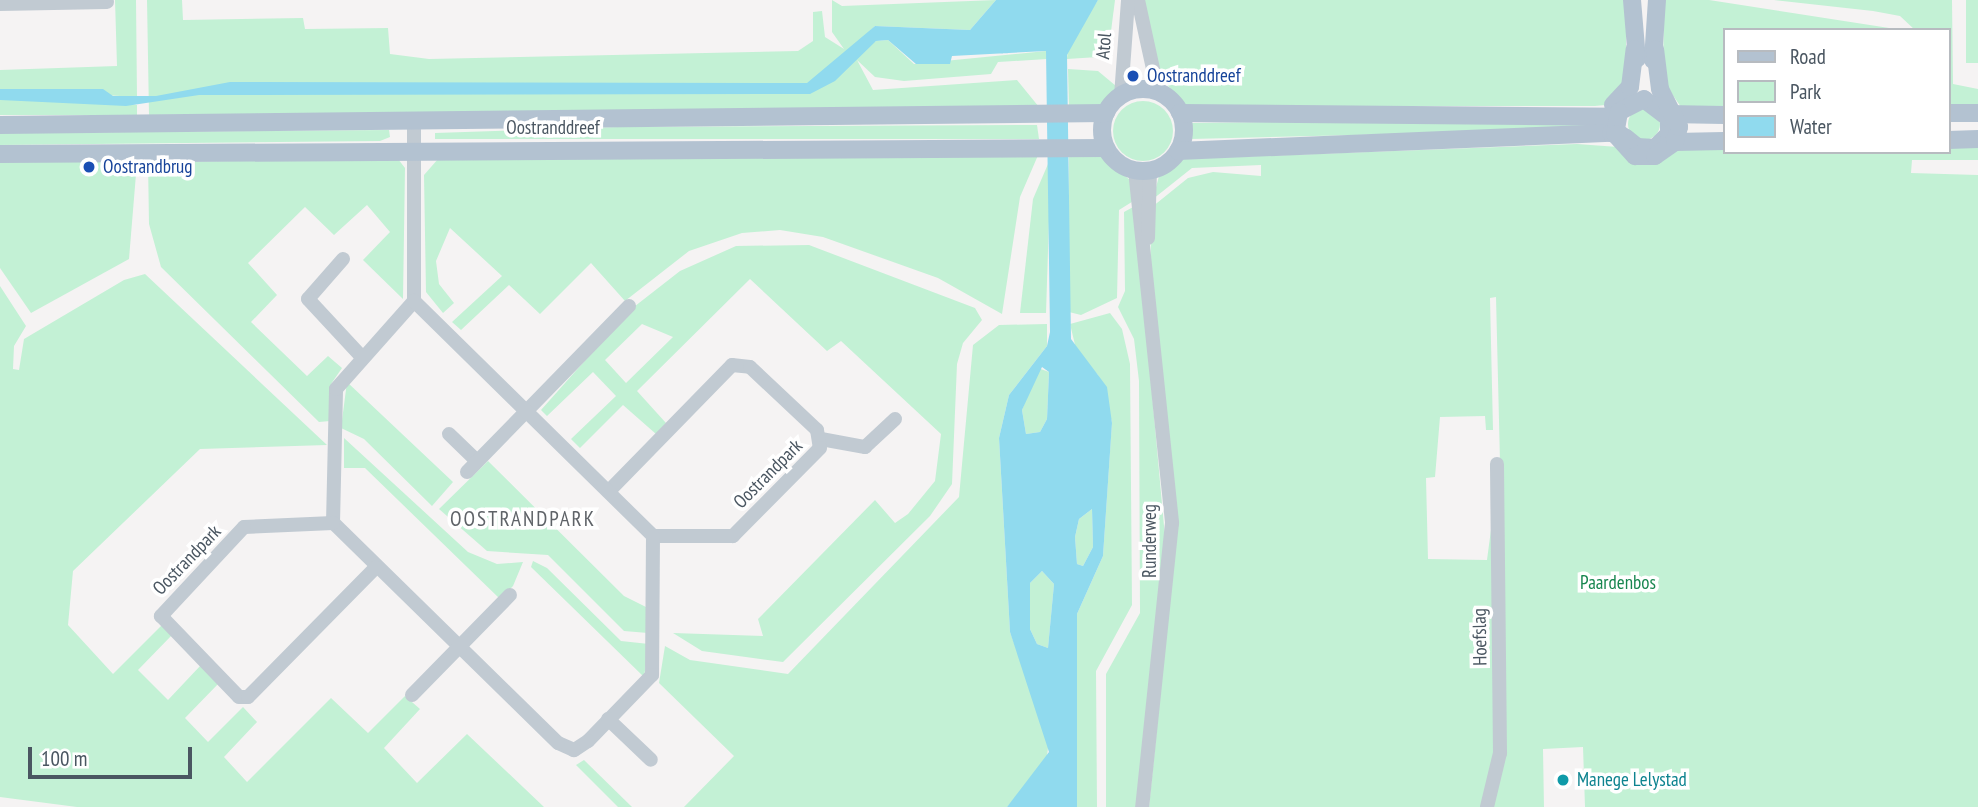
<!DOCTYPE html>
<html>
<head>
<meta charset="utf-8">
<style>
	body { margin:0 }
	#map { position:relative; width:1978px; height:807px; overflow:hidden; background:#f5f3f3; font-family:"PT Sans Narrow",sans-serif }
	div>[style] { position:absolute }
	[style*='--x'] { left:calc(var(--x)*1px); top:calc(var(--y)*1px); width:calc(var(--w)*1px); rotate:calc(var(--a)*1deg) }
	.green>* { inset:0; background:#c3f1d5 }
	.round { border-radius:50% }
	.water>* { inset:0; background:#90daee }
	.minor>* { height:14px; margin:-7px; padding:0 7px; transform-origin:7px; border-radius:7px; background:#c1cad2 }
	.major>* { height:18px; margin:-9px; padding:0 9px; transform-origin:9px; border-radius:9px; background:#b3c2d1 }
	.major>.ring { margin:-9px; padding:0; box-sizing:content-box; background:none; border:18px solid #b3c2d1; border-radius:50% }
	.dots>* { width:19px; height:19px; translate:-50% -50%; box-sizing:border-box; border:4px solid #fff; border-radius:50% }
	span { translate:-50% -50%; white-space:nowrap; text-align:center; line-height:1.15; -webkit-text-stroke:7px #fff; paint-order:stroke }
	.street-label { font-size:19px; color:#4a5661 }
	.transit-label { font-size:19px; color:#164399 }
	.left { translate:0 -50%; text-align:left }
	.park-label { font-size:19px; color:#17864f }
	.culture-label { font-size:19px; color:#0d838f }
	.neighbourhood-label { font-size:21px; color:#5f6368; letter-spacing:2px }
	.legend { position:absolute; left:1723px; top:28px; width:228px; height:126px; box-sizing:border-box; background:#fff; border:2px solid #b7bbc0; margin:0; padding:9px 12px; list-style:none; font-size:21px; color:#4a5661 }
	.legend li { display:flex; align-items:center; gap:14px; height:35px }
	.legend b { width:35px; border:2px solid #b7bbc0 }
	.scale { position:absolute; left:28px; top:747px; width:164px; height:32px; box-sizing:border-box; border:4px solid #4a5661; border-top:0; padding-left:9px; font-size:21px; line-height:24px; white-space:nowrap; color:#4a5661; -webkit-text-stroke:5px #fff; paint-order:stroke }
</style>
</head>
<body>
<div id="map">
	<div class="green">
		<div style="clip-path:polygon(115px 0,136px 0,137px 97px,0 89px,0 70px,117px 66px)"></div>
		<div style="clip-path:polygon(147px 0,182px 0,183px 20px,303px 18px,305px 29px,388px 28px,390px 54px,429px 59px,798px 51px,813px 41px,813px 12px,822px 11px,825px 37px,844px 49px,832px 32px,832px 0,842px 6px,996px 0,970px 30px,875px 26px,827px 71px,876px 41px,888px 40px,914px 64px,1046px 51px,1047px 59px,998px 62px,991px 74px,904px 81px,875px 77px,857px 60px,873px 90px,1017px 80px,1039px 107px,149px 115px)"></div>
		<div style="clip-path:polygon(1098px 0,1115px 0,1109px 47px,1098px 57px,1067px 59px,1068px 46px)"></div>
		<div style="clip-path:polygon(1141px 0,1626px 0,1626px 81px,1605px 105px,1595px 106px,1186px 106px,1161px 78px)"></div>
		<div style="clip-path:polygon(1664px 0,1709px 0,1902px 30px,1724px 30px,1724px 112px,1681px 107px,1663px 81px)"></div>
		<div style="clip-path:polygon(1774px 0,1952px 0,1953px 84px,1978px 89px,1978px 110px,1948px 110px,1948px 30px,1915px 30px,1900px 16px,1873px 11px)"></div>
		<div style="clip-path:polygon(1966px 0,1978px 0,1978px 63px,1966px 63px)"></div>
		<div style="clip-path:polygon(1068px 69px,1098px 71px,1116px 86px,1114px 92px,1101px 106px,1069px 107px)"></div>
		<div style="clip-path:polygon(0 100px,102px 100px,137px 105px,137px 115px,0 115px)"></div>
		<div class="round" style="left:1113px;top:101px;width:60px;height:60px"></div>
		<div class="round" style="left:1628px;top:108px;width:32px;height:32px"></div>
		<div style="clip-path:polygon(1551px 119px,1607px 129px,1191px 139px,1191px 123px)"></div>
		<div style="clip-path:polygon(1037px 125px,1039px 139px,435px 139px,435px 133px,618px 127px)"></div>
		<div style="clip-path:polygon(389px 130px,390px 137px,380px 141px,0 145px,0 133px)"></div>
		<div style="clip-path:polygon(evenodd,1948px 143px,1978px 143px,1978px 160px,1912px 160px,1911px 173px,1978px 175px,1978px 807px,1585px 807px,1583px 747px,1543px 749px,1544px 807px,1149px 807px,1175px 546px,1150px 270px,1152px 207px,1188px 178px,1213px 172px,1261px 176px,1261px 165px,1192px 168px,1153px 199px,1159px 176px,1182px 159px,1577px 144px,1673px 151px,1724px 145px,1724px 152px,1948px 152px,1948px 143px,1496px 297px,1500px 462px,1487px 560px,1428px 559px,1426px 478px,1435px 477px,1440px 417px,1485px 416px,1486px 430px,1493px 430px,1490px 298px,1496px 297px)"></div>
		<div style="clip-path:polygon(1069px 152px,1101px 155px,1131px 181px,1135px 200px,1119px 210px,1117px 298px,1081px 315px,1069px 312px,1068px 303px)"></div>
		<div style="clip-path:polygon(1039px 153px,1020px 197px,1002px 314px,938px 278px,823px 237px,780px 230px,742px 233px,689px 251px,625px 301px,591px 263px,540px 314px,509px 285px,461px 330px,452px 322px,502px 276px,450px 228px,436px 261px,439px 284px,454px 303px,443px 313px,426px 292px,424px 175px,438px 159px)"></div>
		<div style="clip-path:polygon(1051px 157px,1046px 313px,1020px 313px,1033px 199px)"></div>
		<div style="clip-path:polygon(398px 159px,405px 168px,403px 299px,363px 260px,390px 232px,367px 205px,334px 235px,305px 207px,248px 263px,277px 295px,251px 322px,307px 376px,328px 356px,342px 368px,331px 384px,330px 421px,319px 422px,161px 267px,149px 224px,148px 162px)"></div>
		<div style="clip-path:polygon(0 162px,137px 162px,129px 259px,31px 313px,0 268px)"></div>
		<div style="clip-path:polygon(1135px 206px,1165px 537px,1136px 807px,1106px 807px,1106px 674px,1140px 613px,1139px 381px,1134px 339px,1118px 307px,1125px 291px,1124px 212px)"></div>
		<div style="clip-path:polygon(evenodd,809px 245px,975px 308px,982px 320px,963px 343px,957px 364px,952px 484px,930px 516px,783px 662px,702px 651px,673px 633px,763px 636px,758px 619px,875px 500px,895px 523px,908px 514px,935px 481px,941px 434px,841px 341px,827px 351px,750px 279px,637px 391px,666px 423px,656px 434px,623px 405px,580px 448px,571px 439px,616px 396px,593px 372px,547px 416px,541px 410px,630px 310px,680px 271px,736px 246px,809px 245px,642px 324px,673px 337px,626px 383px,605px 360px,642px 324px)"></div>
		<div style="clip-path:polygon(145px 274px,327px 445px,200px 449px,73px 571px,68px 625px,113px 674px,162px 625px,172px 635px,138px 670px,168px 700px,201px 665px,219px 683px,185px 718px,208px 742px,243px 707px,257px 722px,224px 757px,247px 782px,331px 698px,368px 733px,405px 696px,420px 709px,384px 748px,417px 783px,467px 734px,544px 807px,77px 807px,0 797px,0 286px,26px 326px,14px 346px,13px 369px,19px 370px,24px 339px,124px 280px)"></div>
		<div style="clip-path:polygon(1110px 313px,1122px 329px,1130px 364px,1132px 605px,1096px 671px,1097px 807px,1077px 807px,1077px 614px,1103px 556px,1112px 422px,1098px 375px,1077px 353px,1070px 324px)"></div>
		<div style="clip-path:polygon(1047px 324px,1047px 346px,1009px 395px,999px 438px,1010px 632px,1049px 740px,1046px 764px,1007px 807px,684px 807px,734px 756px,659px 683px,665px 646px,690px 660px,788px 674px,959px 497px,973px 345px,999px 325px)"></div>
		<div style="clip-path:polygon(1038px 368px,1049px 372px,1047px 419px,1040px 432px,1026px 434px,1022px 410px)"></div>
		<div style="clip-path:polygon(347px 382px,453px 482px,432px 506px,364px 439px,341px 428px)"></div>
		<div style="clip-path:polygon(344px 438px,468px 552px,497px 564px,523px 562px,513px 586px,500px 599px,365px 468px,344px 468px)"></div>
		<div style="clip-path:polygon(488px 461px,624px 596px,648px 608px,648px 633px,624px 631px,548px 555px,487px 551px,439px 509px)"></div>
		<div style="clip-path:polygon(1092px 509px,1093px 547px,1083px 566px,1077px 564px,1075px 537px,1079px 519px)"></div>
		<div style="clip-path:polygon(533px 561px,547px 568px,621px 641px,649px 644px,644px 677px,531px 567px)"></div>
		<div style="clip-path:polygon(1042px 571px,1054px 584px,1048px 648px,1037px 644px,1030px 629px,1030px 583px)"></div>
		<div style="clip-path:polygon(584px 760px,632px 807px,618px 807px,576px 765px)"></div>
	</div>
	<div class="water">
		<div style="clip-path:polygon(evenodd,996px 0,1098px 0,1067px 55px,1071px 339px,1107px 387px,1112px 423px,1103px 556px,1077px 614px,1077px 807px,1007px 807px,1049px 752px,1010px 632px,999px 438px,1009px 395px,1047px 346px,1050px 332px,1046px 51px,952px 56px,950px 64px,916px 64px,888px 40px,876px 41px,835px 81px,810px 94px,199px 95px,126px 106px,0 100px,0 89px,103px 89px,113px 96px,156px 96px,230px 82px,807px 83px,875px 26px,970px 30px,996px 0,1042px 367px,1049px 372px,1047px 419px,1040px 432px,1026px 434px,1022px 410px,1042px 367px,996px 0,1092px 509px,1093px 547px,1083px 566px,1077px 564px,1075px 537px,1079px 519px,1092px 509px,996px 0,1042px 571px,1054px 584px,1048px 648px,1037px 644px,1030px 629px,1030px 583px,1042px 571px)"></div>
	</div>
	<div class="minor">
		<div style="--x:1138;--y:0;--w:94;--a:77.7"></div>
		<div style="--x:0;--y:4;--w:107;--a:-1.1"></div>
		<div style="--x:1121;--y:96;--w:96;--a:-85.8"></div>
		<div style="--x:414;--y:122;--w:179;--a:90"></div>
		<div style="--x:1135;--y:170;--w:355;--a:84"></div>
		<div style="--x:1172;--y:523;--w:286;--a:96"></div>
		<div style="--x:1148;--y:238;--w:67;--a:-88.3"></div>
		<div style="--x:343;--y:259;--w:53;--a:131.2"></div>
		<div style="--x:308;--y:299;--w:76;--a:47.1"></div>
		<div style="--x:449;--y:434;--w:39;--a:44"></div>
		<div style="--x:821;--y:439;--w:45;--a:10.3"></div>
		<div style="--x:865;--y:447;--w:41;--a:-43"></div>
		<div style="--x:467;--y:472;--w:232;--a:-45.7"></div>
		<div style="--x:609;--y:491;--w:176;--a:-45.7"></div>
		<div style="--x:732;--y:365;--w:18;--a:6"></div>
		<div style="--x:750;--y:367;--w:92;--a:43.2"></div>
		<div style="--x:817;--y:430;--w:18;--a:81"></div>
		<div style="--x:820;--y:448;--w:124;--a:134.7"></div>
		<div style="--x:733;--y:536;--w:80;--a:180"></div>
		<div style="--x:333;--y:523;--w:134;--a:-88.7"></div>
		<div style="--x:336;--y:389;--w:118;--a:-48.4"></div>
		<div style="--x:414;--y:301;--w:335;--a:44.5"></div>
		<div style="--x:653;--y:536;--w:139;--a:90.4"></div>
		<div style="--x:652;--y:675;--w:92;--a:134.1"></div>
		<div style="--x:588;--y:741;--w:17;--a:147"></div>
		<div style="--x:574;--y:750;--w:17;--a:-156"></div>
		<div style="--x:558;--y:743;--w:315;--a:-135.6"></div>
		<div style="--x:333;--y:523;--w:89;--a:177.4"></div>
		<div style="--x:244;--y:527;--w:122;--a:133"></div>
		<div style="--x:161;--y:616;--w:112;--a:46.1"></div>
		<div style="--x:239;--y:697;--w:9;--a:0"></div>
		<div style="--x:248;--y:697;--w:182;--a:-45.4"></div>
		<div style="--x:412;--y:695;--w:140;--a:-45.6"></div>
		<div style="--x:608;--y:719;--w:59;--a:43.6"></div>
		<div style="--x:1487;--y:807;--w:56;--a:-76.5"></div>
		<div style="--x:1500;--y:753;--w:289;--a:-90.6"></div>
	</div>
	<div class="major">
		<div style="--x:1632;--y:0;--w:59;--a:85.2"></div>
		<div style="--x:1653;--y:60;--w:60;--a:-86.2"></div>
		<div class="ring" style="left:1102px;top:89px;width:64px;height:64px"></div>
		<div style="--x:1613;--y:105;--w:25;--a:-47"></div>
		<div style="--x:1630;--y:87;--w:38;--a:-83"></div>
		<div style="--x:1180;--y:113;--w:437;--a:0.5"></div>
		<div style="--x:1948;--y:113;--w:30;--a:0"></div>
		<div style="--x:1668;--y:114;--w:56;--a:1"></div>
		<div style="--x:0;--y:125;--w:1106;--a:-0.62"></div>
		<div style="--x:1948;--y:140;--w:30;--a:-2"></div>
		<div style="--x:1675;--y:142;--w:49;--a:-1.2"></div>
		<div style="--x:1178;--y:151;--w:433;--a:-2.4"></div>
		<div style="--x:1611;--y:133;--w:4;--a:14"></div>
		<div style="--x:1615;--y:134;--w:6;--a:9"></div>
		<div style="--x:1621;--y:135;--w:6;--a:31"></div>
		<div style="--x:1626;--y:138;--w:14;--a:39"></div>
		<div style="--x:1637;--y:147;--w:18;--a:3"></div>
		<div style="--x:1655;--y:148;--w:20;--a:-45"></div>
		<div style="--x:1669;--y:134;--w:16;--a:-90"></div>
		<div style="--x:1669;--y:118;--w:31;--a:-143"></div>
		<div style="--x:1644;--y:99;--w:28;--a:153"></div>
		<div style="--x:1619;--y:112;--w:22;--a:100"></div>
		<div style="--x:1615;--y:134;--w:30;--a:48"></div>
		<div style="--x:1635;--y:156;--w:20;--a:0"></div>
		<div style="--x:1655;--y:156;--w:24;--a:-35"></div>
		<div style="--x:1675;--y:142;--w:16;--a:-75"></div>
		<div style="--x:1679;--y:127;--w:42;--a:-116.6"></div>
		<div style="--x:1660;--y:89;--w:40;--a:-97.1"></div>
		<div style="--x:0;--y:154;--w:1106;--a:-0.31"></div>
	</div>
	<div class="dots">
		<div style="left:1133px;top:76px;background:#1a4fb4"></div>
		<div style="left:89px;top:167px;background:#1a4fb4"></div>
		<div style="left:1563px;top:780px;background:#0f9aa8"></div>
	</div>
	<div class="street-label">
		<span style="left:1104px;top:46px;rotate:-85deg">Atol</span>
		<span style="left:553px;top:128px">Oostranddreef</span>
		<span style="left:768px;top:474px;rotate:-45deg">Oostrandpark</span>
		<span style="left:1150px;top:541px;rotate:-90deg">Runderweg</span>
		<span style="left:187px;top:560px;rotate:-46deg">Oostrandpark</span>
		<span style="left:1480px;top:637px;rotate:-91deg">Hoefslag</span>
	</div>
	<div class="transit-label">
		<span class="left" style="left:1147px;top:76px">Oostranddreef</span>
		<span class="left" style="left:103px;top:167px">Oostrandbrug</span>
	</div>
	<div class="park-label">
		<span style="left:1618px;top:583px">Paardenbos</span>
	</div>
	<div class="culture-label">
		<span class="left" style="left:1577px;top:780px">Manege Lelystad</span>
	</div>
	<div class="neighbourhood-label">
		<span style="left:523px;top:519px">OOSTRANDPARK</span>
	</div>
	<ul class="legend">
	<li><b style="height:9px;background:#b3c2d1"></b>Road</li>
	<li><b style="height:19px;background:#c3f1d5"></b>Park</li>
	<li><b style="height:19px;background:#90daee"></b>Water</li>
	</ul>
	<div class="scale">100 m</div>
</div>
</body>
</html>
